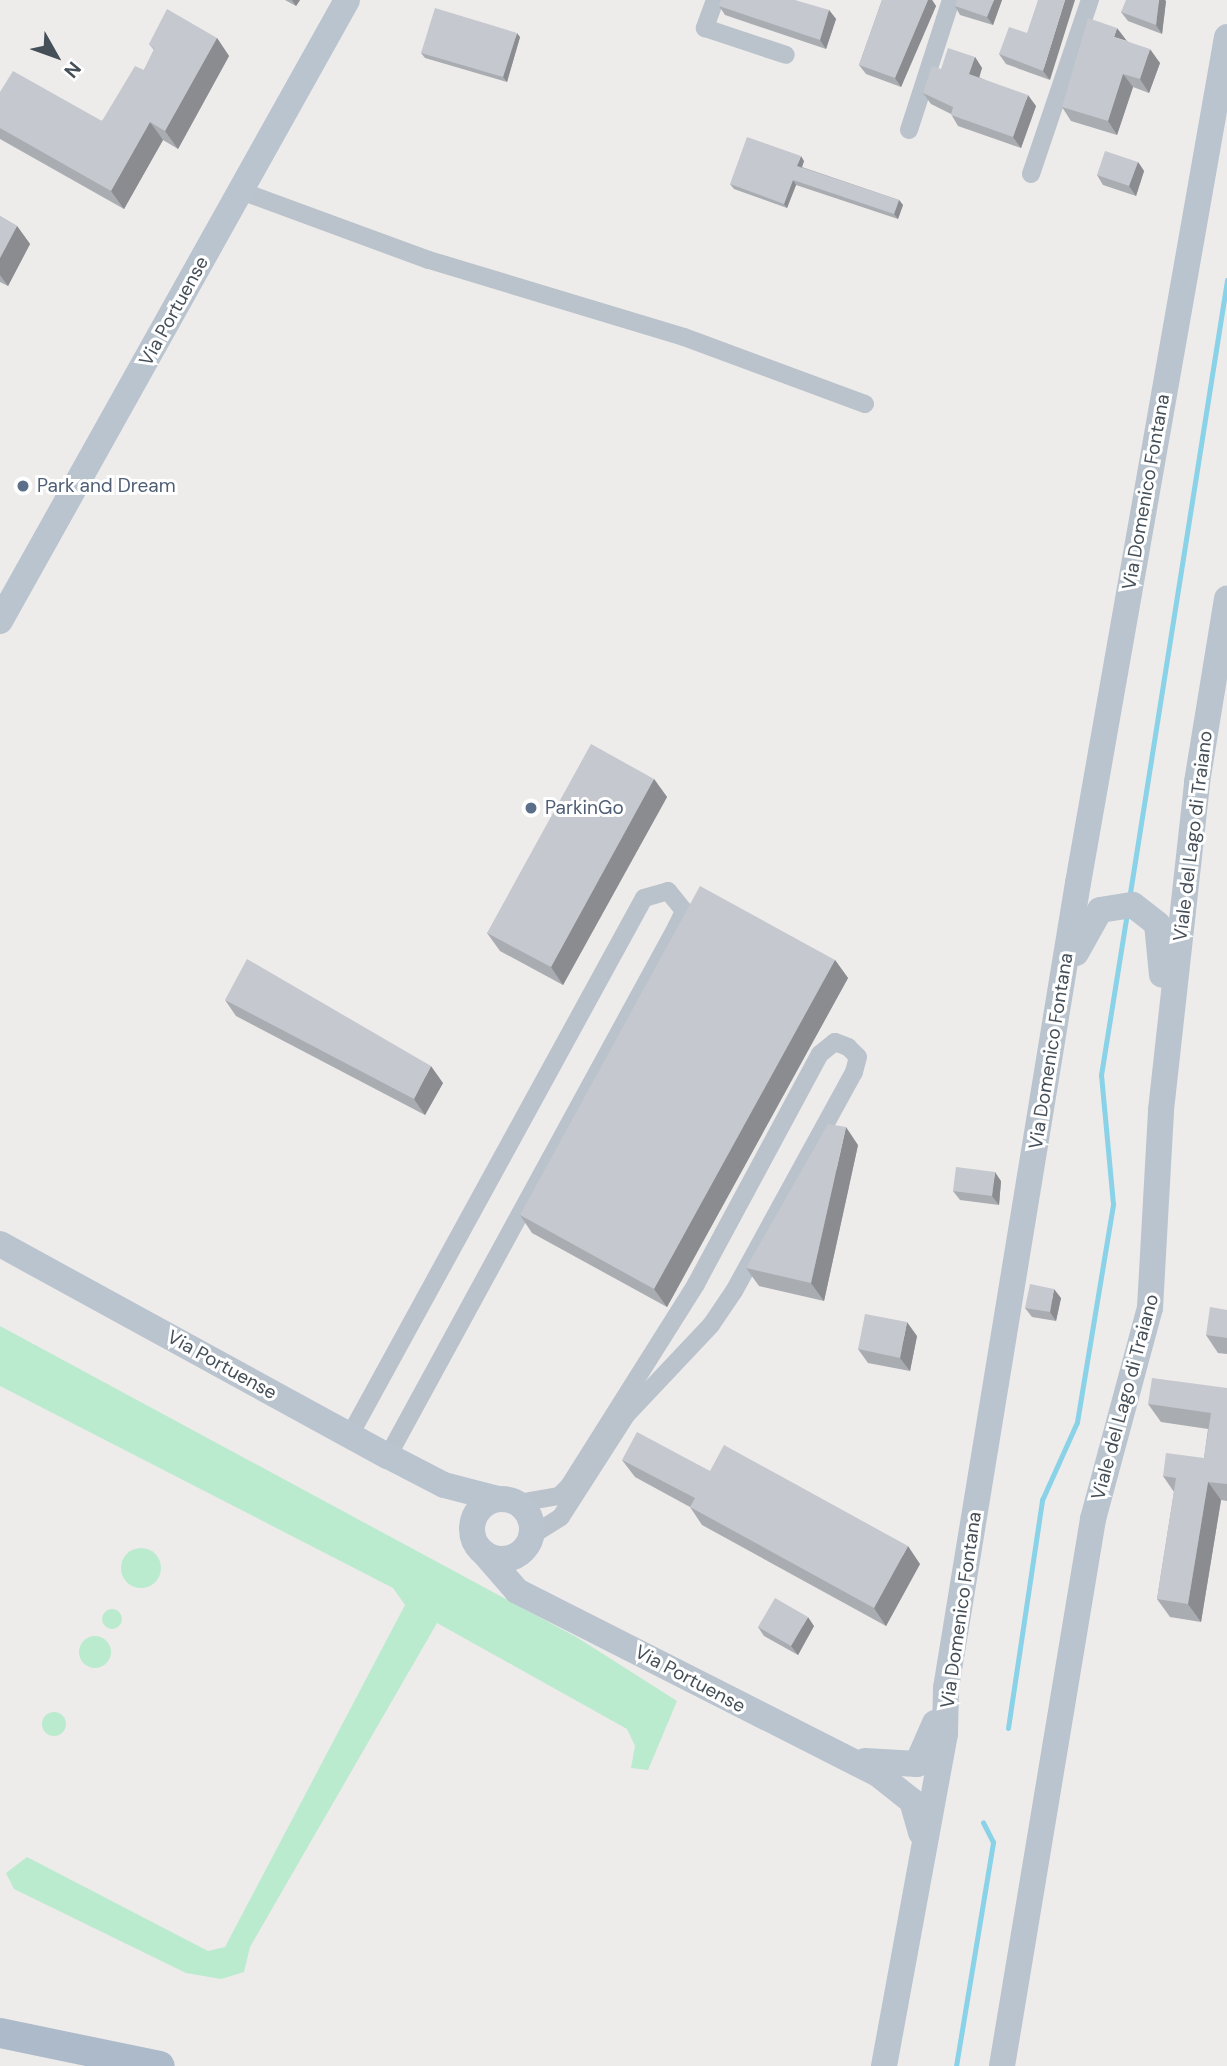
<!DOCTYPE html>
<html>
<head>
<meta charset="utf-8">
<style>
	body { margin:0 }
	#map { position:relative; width:1227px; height:2066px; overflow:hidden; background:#eeebeb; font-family:"DM Sans",sans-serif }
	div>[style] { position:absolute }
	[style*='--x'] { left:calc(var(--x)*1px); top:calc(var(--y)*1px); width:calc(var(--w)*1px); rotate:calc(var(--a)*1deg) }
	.green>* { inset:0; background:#baebce }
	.round { border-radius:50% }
	.stream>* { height:5px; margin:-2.5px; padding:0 2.5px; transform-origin:2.5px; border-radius:2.5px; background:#89d2e7 }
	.street>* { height:18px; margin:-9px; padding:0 9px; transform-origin:9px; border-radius:9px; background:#bac3cb }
	.secondary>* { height:26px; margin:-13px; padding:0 13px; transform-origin:13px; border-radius:13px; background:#b9c4cf }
	.secondary>.ring { margin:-13px; padding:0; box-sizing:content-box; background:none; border:26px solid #b9c4cf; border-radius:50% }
	.primary>* { height:30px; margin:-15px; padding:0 15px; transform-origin:15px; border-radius:15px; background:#acbaca }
	.wall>* { inset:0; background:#a9acb1 }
	.shaded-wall>* { inset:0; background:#8a8c90 }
	.building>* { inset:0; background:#c5c8ce }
	.dots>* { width:19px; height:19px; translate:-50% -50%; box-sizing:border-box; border:4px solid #fff; border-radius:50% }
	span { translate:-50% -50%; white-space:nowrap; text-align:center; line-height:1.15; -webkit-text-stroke:6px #fff; paint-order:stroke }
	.street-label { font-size:19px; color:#454f58 }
	.service-label { font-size:19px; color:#4e5e75 }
	.left { translate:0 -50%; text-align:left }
	.north { position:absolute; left:21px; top:21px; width:70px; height:70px; -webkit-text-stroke:5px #fff; paint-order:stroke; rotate:130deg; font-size:19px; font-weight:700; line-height:28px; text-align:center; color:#454f58 }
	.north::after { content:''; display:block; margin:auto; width:24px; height:32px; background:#454f58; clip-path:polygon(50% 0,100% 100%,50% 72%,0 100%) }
</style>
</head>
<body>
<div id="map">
	<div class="green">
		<div style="clip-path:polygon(0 1326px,578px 1638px,677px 1701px,648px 1770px,631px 1768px,635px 1746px,627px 1729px,437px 1623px,250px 1947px,244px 1972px,221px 1979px,186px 1973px,14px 1889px,6px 1873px,27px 1857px,208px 1951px,225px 1947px,405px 1605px,393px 1588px,0 1386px)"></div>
		<div class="round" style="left:121px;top:1548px;width:40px;height:40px"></div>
		<div class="round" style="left:102px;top:1609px;width:20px;height:20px"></div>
		<div class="round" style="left:79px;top:1636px;width:32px;height:32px"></div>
		<div class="round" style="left:42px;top:1712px;width:24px;height:24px"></div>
	</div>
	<div class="stream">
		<div style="--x:1129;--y:899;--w:627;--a:-81"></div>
		<div style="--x:1008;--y:1728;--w:231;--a:-81.5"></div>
		<div style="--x:1042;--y:1500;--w:85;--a:-65.8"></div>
		<div style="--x:1077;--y:1422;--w:221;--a:-80.6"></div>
		<div style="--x:1113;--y:1204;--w:130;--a:-95.3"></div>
		<div style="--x:1101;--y:1075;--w:165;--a:-80.9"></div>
		<div style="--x:956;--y:2066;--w:227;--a:-80.6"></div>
		<div style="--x:993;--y:1842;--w:22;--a:-117"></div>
	</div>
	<div class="street">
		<div style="--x:715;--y:0;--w:30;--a:110"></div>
		<div style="--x:705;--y:28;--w:85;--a:18.4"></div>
		<div style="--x:909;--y:130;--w:137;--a:-72.1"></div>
		<div style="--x:1031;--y:174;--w:184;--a:-71.3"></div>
		<div style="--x:241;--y:191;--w:200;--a:20.2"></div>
		<div style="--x:429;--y:260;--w:266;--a:16.8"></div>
		<div style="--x:684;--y:337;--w:193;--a:20.3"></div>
		<div style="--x:350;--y:1435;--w:612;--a:-61.3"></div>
		<div style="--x:644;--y:898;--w:25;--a:-16"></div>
		<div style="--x:668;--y:891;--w:26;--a:51"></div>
		<div style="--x:684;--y:911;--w:17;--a:115"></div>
		<div style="--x:677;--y:926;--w:604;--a:118.6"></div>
		<div style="--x:518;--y:1503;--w:42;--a:-9.7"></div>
		<div style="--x:559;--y:1496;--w:14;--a:-45"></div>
		<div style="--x:569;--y:1486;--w:239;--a:-57.8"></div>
		<div style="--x:696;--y:1284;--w:261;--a:-61.7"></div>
		<div style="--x:820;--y:1054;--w:19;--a:-39"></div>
		<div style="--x:835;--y:1042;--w:14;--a:21"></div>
		<div style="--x:848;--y:1047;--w:14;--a:45"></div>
		<div style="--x:858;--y:1057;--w:16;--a:105"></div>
		<div style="--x:854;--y:1072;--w:250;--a:118.7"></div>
		<div style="--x:734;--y:1291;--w:41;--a:124.1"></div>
		<div style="--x:711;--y:1325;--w:122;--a:133.3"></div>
		<div style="--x:627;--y:1414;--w:122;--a:122.7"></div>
		<div style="--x:561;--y:1517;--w:36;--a:148"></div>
	</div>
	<div class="secondary">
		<div style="--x:0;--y:621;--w:711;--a:-60.8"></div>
		<div style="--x:1076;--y:953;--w:49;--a:-60.8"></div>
		<div style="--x:1100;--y:910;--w:33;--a:-9"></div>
		<div style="--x:1133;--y:905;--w:31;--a:38"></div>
		<div style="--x:1157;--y:924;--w:51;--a:84.4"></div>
		<div style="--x:0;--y:1244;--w:442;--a:28.7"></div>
		<div style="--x:388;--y:1456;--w:63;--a:27.4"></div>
		<div style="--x:444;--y:1485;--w:56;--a:14.5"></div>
		<div class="ring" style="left:472px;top:1499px;width:34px;height:34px"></div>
		<div style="--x:484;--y:1553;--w:50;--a:49"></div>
		<div style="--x:517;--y:1591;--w:405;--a:26.9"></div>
		<div style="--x:878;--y:1774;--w:43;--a:38.5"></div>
		<div style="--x:912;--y:1801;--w:33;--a:74"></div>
		<div style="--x:865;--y:1761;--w:52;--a:3.3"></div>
		<div style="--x:917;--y:1764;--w:45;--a:-66.3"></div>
		<div style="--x:884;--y:2066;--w:338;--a:-79.6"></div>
		<div style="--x:945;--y:1734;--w:46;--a:-88.8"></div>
		<div style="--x:946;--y:1688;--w:816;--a:-80.69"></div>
		<div style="--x:1078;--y:883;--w:859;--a:-80.01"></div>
		<div style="--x:1002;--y:2066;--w:555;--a:-80.55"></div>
		<div style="--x:1093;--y:1519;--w:219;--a:-74.9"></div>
		<div style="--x:1150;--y:1308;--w:198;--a:-86.8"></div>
		<div style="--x:1161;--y:1110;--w:330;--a:-83.7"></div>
		<div style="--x:1197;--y:782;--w:186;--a:-80.7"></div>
	</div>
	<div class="primary">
		<div style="--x:0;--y:2033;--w:163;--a:11.7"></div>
	</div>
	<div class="wall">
		<div style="clip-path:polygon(285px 0,300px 0,296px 6px)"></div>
		<div style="clip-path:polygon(882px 0,932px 0,936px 6px,901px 87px,866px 74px,859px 65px)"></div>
		<div style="clip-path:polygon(1002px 0,993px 25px,960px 15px,955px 6px)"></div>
		<div style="clip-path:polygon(1166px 1px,1162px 34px,1128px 21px,1121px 12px)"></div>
		<div style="clip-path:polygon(719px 6px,829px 10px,836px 19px,826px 49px,725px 15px)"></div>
		<div style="clip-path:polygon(1027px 33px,1050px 80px,1006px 64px,999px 54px)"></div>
		<div style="clip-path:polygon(520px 37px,507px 82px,425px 58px,421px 53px)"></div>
		<div style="clip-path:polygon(217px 38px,229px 56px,178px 149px,163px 140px,124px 209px,0 139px,0 92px,102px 121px,144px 70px,154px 50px,149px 44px)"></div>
		<div style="clip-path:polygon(1127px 41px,1160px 63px,1149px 93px,1133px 87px,1117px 135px,1071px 121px,1062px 107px)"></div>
		<div style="clip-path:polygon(975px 57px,982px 68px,979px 77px,1036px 106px,1021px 148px,958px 126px,951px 114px,931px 104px,923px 93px,941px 69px)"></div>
		<div style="clip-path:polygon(804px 161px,802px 167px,899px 200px,903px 205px,898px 219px,796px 185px,787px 208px,734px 189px,730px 184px)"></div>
		<div style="clip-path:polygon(1138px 162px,1144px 171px,1136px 196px,1103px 185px,1097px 175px)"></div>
		<div style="clip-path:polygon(0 216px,17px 226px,30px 244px,8px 286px,0 282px)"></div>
		<div style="clip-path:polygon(654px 779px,667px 797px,563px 985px,500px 951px,487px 933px)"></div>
		<div style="clip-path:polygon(835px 960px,848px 978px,667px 1307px,532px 1233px,520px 1215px)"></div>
		<div style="clip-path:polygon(225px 1000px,443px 1083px,425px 1115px,236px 1016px)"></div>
		<div style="clip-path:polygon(858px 1145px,824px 1301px,759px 1286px,746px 1268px)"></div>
		<div style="clip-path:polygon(1001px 1181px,999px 1205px,960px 1200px,953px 1191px)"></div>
		<div style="clip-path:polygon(1061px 1298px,1056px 1321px,1032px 1317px,1025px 1308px)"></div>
		<div style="clip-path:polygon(1227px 1310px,1227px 1354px,1218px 1353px,1206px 1335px)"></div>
		<div style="clip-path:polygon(917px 1336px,910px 1371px,868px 1363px,858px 1349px)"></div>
		<div style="clip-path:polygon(1227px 1388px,1227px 1501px,1221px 1500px,1201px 1622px,1170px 1617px,1157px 1599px,1174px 1492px,1163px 1476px,1204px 1458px,1208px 1429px,1161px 1422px,1148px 1404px)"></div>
		<div style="clip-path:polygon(622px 1460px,710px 1471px,920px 1564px,886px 1626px,702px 1525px,690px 1507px,635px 1477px)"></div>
		<div style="clip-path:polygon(814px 1626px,798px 1655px,764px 1636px,758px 1627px)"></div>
	</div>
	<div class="shaded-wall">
		<div style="clip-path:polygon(292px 0,300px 0,296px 6px)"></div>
		<div style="clip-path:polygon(928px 0,932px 0,936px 6px,901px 87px,895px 78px)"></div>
		<div style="clip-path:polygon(994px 0,1002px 0,993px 25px,987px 17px)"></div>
		<div style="clip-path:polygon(1065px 0,1075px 0,1050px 80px,1043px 71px)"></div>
		<div style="clip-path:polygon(1159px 0,1165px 0,1166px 1px,1162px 34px,1156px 25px)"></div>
		<div style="clip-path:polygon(829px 10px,836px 19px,826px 49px,820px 40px)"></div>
		<div style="clip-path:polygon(1117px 28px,1127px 41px,1114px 37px)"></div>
		<div style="clip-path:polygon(517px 33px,520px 37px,507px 82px,503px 77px)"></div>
		<div style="clip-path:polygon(217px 38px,229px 56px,178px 149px,165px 131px)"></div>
		<div style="clip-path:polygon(1150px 49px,1160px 63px,1149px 93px,1140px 79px)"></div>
		<div style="clip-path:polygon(975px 57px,982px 68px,977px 85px,969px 74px)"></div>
		<div style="clip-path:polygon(1123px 74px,1133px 87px,1117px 135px,1108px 121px)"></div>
		<div style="clip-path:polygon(1028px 95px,1036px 106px,1021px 148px,1013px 137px)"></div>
		<div style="clip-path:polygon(150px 122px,163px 140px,124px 209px,111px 191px)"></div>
		<div style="clip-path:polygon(801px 156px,804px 161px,801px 170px,797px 166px)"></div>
		<div style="clip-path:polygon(1138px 162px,1144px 171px,1136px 196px,1129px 186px)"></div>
		<div style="clip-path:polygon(793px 180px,796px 185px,787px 208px,784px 204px)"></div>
		<div style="clip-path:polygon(899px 200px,903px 205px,898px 219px,894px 214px)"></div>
		<div style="clip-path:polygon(17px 226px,30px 244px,8px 286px,0 275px,0 258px)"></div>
		<div style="clip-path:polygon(654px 779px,667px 797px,563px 985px,551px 967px)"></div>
		<div style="clip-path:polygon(835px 960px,848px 978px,667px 1307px,654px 1289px)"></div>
		<div style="clip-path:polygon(431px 1066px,443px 1083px,425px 1115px,414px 1099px)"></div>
		<div style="clip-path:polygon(846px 1127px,858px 1145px,824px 1301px,811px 1283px)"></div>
		<div style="clip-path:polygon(995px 1172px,1001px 1181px,999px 1205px,992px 1196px)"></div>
		<div style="clip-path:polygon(1054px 1289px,1061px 1298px,1056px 1321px,1050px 1312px)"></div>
		<div style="clip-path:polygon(907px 1322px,917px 1336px,910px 1371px,900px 1358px)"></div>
		<div style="clip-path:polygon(1208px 1482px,1221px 1500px,1201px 1622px,1188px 1604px)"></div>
		<div style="clip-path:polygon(908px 1546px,920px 1564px,886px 1626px,874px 1608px)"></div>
		<div style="clip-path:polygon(808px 1617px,814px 1626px,798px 1655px,791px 1646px)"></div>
	</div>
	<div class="building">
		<div style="clip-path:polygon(721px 0,795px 0,829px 10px,820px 40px,719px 6px)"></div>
		<div style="clip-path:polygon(882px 0,928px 0,895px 78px,859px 65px)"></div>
		<div style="clip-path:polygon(957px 0,994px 0,987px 17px,955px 6px)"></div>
		<div style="clip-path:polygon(1038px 0,1065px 0,1043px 71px,999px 54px,1009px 27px,1027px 33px)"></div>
		<div style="clip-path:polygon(1126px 0,1159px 0,1156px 25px,1121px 12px)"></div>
		<div style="clip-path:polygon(435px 8px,517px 33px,503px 77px,421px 53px)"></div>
		<div style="clip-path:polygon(167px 9px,217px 38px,165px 131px,150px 122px,111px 191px,0 128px,0 92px,13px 71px,102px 121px,135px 66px,144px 70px,154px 49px,149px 44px)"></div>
		<div style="clip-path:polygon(1088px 18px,1117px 28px,1114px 37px,1150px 49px,1140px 79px,1123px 74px,1108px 121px,1062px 107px)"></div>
		<div style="clip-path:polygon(948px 48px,975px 57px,969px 74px,1028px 95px,1013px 137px,951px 115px,953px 107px,923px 93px,932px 66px,941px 69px)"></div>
		<div style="clip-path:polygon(747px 137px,801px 156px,797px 166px,899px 200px,894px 214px,793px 180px,784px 204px,730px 184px)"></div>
		<div style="clip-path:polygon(1105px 151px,1138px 162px,1129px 186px,1097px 175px)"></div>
		<div style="clip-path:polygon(0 216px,17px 226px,0 258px)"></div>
		<div style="clip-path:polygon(591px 744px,654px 779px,551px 967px,487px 933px)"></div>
		<div style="clip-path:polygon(700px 886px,835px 960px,654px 1289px,520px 1215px)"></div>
		<div style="clip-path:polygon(247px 959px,431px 1066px,414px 1099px,225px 1000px)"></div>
		<div style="clip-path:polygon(828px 1124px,846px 1127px,811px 1283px,746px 1268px)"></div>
		<div style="clip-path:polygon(956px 1167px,995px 1172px,992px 1196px,953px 1191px)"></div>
		<div style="clip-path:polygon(1030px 1284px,1054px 1289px,1050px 1312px,1025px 1308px)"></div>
		<div style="clip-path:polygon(1210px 1307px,1227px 1310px,1227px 1338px,1206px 1335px)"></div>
		<div style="clip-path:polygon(865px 1314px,907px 1322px,900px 1358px,858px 1349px)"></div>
		<div style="clip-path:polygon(1152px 1378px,1227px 1388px,1227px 1484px,1208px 1482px,1188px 1604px,1157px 1599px,1176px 1478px,1163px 1476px,1166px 1453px,1204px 1458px,1211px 1413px,1148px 1404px)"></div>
		<div style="clip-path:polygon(637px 1432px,710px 1471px,724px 1445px,908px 1546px,874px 1608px,690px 1507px,695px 1498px,622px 1460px)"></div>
		<div style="clip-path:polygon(775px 1598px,808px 1617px,791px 1646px,758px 1627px)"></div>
	</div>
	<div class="dots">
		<div style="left:23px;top:486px;background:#5c6f8a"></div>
		<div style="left:531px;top:808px;background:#5c6f8a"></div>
	</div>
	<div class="street-label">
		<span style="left:174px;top:311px;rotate:-61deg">Via Portuense</span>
		<span style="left:1146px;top:492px;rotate:-80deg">Via Domenico Fontana</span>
		<span style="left:1193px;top:836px;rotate:-83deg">Viale del Lago di Traiano</span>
		<span style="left:1051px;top:1051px;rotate:-81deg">Via Domenico Fontana</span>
		<span style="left:222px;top:1365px;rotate:29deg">Via Portuense</span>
		<span style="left:1125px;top:1397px;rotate:-75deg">Viale del Lago di Traiano</span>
		<span style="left:961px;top:1610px;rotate:-82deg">Via Domenico Fontana</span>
		<span style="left:690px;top:1679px;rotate:28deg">Via Portuense</span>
	</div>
	<div class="service-label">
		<span class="left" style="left:37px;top:486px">Park and Dream</span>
		<span class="left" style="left:545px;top:808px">ParkinGo</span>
	</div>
	<div class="north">N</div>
</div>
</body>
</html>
